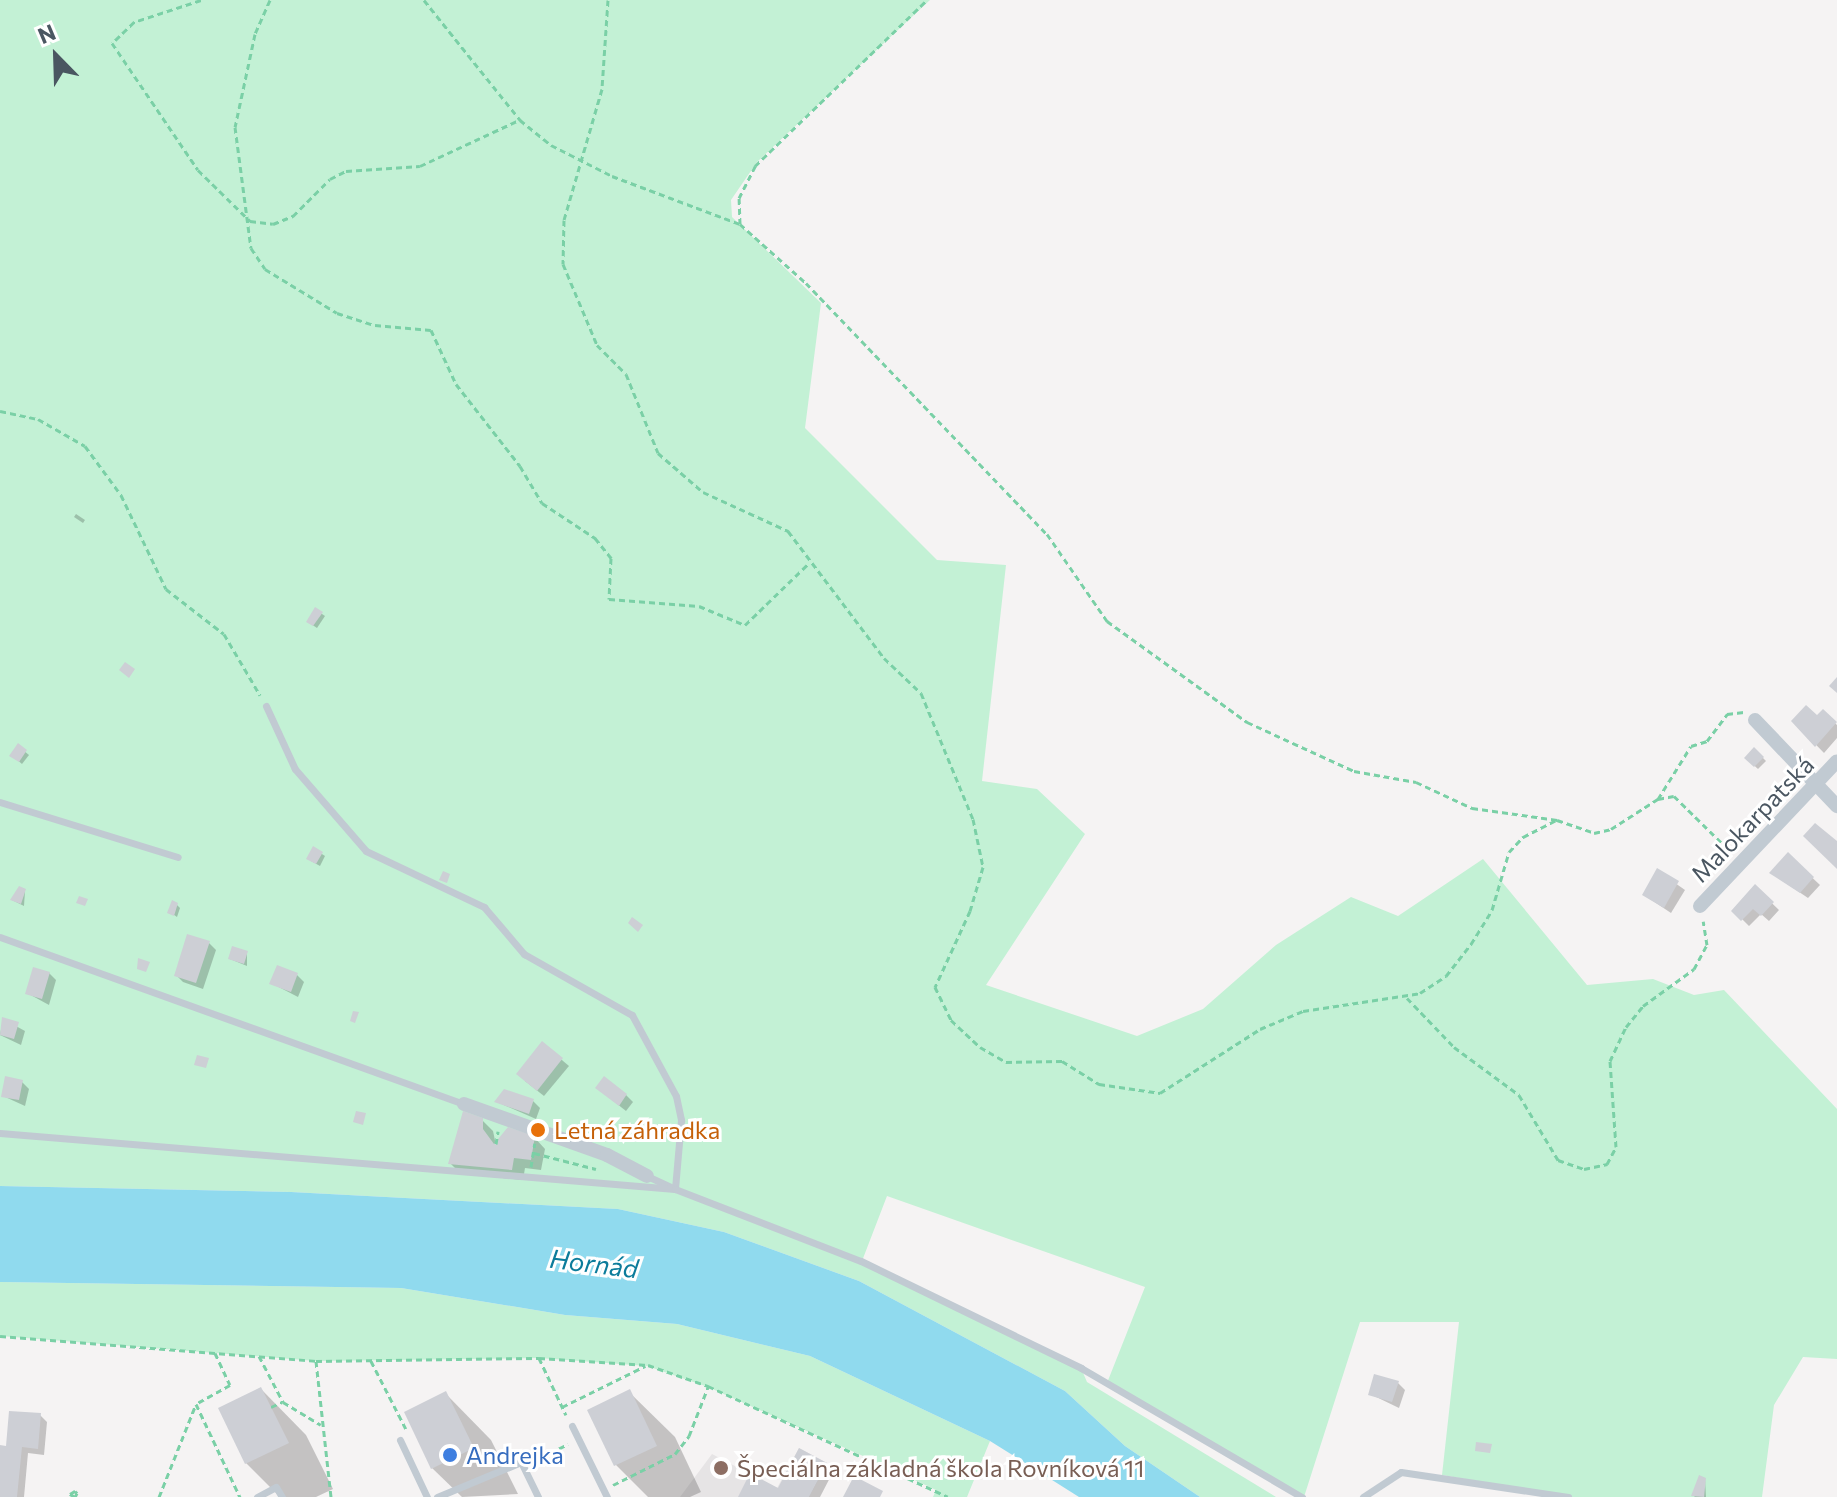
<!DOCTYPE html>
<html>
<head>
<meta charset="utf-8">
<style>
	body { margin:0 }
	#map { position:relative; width:1837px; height:1497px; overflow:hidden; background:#f5f3f3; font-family:Commissioner,sans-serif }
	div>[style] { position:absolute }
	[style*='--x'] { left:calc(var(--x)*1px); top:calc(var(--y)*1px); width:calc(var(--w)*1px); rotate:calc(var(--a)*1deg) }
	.education>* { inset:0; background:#e6e4e5 }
	.green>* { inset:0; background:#c3f1d5 }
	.water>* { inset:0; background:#90daee }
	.shadow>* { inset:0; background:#0003 }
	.building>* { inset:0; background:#cdcfd5 }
	.path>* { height:3px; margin-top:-1.5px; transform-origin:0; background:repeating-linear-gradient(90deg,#7ad0a6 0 6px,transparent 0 10px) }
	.lane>* { height:7px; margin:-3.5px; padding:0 3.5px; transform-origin:3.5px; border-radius:3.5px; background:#c1cad2 }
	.street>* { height:14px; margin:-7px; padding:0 7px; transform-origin:7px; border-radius:7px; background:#c1cad2 }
	.dots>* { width:22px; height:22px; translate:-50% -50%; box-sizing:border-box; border:4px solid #fff; border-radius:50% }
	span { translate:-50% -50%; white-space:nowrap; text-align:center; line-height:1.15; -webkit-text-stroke:6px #fff; paint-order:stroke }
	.street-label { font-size:24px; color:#4a5661 }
	.food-label { font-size:24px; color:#c56008 }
	.left { translate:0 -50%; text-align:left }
	.shop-label { font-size:24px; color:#366cbe }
	.education-label { font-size:24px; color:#785e54 }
	.water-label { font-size:26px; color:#0c7c9b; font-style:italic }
	.north { position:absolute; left:16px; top:16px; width:80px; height:80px; -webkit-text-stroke:6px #fff; paint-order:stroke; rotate:337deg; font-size:22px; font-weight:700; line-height:32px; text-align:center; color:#4a5661 }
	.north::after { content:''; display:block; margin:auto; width:28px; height:36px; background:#4a5661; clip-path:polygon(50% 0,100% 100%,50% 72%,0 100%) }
</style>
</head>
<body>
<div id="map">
	<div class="education">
		<div style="clip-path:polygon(799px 1448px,827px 1463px,809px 1497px,680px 1497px,712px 1454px,777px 1488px)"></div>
	</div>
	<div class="green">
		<div style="clip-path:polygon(0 0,930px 0,757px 162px,731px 200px,732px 217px,821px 303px,805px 428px,937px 560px,1006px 565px,982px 781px,1037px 789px,1085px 834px,986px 985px,1137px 1036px,1203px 1009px,1276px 945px,1351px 897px,1398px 916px,1483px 859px,1587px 985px,1653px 979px,1694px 995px,1724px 990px,1837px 1109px,1837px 1359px,1803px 1357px,1774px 1405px,1762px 1497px,1569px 1497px,1442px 1475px,1459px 1322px,1360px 1322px,1304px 1497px,1107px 1383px,1145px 1287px,887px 1196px,862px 1261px,1081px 1368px,1087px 1382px,1276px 1497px,1200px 1497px,1125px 1446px,1065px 1391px,859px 1281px,724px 1232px,618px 1209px,291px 1192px,0 1186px)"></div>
		<div style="clip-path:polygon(0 1282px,401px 1288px,565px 1315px,677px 1324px,810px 1356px,990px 1441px,967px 1497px,933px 1497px,936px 1490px,872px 1460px,708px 1387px,647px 1366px,539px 1358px,316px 1361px,0 1336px)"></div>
	</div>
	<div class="water">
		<div style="clip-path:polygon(0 1186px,291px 1192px,618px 1209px,724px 1232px,859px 1281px,1065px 1391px,1125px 1446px,1200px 1497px,1079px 1497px,990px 1441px,810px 1356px,677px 1324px,565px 1315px,401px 1288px,0 1282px)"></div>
	</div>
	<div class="shadow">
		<div style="clip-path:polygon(76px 514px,85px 520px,83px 523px,74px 517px)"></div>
		<div style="clip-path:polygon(316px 610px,325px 616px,317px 628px,311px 624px)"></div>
		<div style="clip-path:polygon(1823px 712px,1837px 725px,1837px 738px,1824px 753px,1793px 721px,1817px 718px)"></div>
		<div style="clip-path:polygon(18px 746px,29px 755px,22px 764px,15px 758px)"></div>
		<div style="clip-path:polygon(1754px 749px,1766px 761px,1758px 769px,1746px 758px)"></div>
		<div style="clip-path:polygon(314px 849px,325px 856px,320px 866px,311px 861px)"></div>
		<div style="clip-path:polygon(1788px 855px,1820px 885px,1808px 898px,1771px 873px)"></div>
		<div style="clip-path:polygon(1658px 871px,1685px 890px,1671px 913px,1644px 895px)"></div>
		<div style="clip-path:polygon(1755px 887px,1779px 910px,1769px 921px,1761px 914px,1749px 926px,1734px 911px)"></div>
		<div style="clip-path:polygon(25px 891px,24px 906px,12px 900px)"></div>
		<div style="clip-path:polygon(177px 905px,180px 908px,177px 917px,170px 912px)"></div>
		<div style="clip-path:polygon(209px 943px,216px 950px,203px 989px,183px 982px,176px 975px)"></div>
		<div style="clip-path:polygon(247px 953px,247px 966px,230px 959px)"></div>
		<div style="clip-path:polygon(49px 973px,56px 980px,49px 1005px,27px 993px)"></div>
		<div style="clip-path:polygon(297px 975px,304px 982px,298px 997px,271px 983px)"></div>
		<div style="clip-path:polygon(3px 1019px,25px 1031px,21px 1045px,0 1035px)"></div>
		<div style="clip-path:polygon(543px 1044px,569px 1066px,544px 1096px,525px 1081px)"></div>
		<div style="clip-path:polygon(22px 1082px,29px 1089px,25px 1106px,3px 1096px)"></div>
		<div style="clip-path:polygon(597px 1088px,626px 1095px,633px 1102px,626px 1111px)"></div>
		<div style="clip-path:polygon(533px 1101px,540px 1108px,536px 1119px,497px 1102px)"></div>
		<div style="clip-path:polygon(482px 1120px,493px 1131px,496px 1145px,534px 1137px,545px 1149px,541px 1170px,525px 1168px,523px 1180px,461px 1174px,450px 1163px)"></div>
		<div style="clip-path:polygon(1398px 1383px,1405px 1390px,1399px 1408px,1370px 1394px)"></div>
		<div style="clip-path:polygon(261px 1389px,306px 1435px,333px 1489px,316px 1497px,280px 1497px,246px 1463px)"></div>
		<div style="clip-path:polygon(629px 1392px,675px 1437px,701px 1492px,690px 1497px,648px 1497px,616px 1465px,590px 1411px)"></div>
		<div style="clip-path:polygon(446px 1394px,491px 1440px,518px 1494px,462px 1497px,432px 1468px)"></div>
		<div style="clip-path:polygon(40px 1415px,47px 1422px,44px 1455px,28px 1453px,24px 1497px,0 1497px,0 1447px,8px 1448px)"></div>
		<div style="clip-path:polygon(826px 1465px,833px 1472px,820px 1497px,740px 1497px,780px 1491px)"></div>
		<div style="clip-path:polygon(1705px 1479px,1706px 1497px,1695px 1497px,1693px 1495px)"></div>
	</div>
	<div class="building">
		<div style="clip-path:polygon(315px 607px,323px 612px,313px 626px,306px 622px)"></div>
		<div style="clip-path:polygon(125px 662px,135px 669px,129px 678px,119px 670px)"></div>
		<div style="clip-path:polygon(1837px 677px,1837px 693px,1829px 686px)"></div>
		<div style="clip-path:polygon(1806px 705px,1817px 715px,1823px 709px,1837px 722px,1815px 747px,1791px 721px)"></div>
		<div style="clip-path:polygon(18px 743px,27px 750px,19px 762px,9px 756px)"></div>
		<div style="clip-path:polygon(1754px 747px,1764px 757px,1754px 767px,1744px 758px)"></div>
		<div style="clip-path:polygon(1815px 823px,1837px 841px,1837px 869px,1803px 836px)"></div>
		<div style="clip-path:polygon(313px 846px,323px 852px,316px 864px,306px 859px)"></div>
		<div style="clip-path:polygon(1788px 852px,1814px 877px,1800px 893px,1769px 873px)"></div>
		<div style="clip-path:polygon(1657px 868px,1679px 881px,1664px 908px,1642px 895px)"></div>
		<div style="clip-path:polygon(443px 871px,450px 874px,447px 883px,439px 880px)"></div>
		<div style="clip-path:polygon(1755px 884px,1774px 902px,1761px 916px,1753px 909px,1741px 921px,1731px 911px)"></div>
		<div style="clip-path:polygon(19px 886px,26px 889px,21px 904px,10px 900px)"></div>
		<div style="clip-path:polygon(79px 896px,88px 899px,85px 906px,76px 903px)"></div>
		<div style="clip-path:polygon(172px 900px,178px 903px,174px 916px,167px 913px)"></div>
		<div style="clip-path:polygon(632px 917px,643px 925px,638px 932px,628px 923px)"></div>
		<div style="clip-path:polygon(187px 934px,210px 941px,196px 983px,174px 976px)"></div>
		<div style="clip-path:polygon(232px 946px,248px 951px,244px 964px,228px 959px)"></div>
		<div style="clip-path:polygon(138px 958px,150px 962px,146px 972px,137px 969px)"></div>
		<div style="clip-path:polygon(277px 965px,298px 973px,291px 992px,269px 984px)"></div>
		<div style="clip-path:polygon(33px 967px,50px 972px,42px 999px,25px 994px)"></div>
		<div style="clip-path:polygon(353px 1011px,359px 1012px,355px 1023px,350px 1021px)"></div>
		<div style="clip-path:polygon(2px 1017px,19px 1022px,14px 1039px,0 1035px)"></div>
		<div style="clip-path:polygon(542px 1041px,563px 1058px,537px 1091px,516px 1074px)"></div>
		<div style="clip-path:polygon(197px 1055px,209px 1058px,206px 1068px,194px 1065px)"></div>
		<div style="clip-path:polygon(5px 1076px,23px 1080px,19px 1100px,1px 1097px)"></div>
		<div style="clip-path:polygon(604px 1076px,627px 1094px,619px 1106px,595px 1088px)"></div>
		<div style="clip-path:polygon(504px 1089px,534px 1099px,529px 1114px,494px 1102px)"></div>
		<div style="clip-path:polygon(356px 1111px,366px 1113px,363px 1125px,353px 1122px)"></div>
		<div style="clip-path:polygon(463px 1111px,483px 1118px,483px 1129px,494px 1144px,508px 1127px,535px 1136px,531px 1160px,514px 1158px,512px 1170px,448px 1164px)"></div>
		<div style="clip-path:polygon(1374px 1374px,1399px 1381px,1392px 1402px,1368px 1395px)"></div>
		<div style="clip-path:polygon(261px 1387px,289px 1443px,245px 1464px,218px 1408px)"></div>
		<div style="clip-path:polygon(630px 1389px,657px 1446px,614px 1466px,587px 1410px)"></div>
		<div style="clip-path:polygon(446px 1391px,474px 1448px,431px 1469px,404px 1412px)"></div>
		<div style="clip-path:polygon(9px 1411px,41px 1413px,38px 1449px,22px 1447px,17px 1497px,0 1497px,0 1445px,6px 1446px)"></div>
		<div style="clip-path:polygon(1476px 1442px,1492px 1444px,1490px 1453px,1475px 1451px)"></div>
		<div style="clip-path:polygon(799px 1448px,827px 1463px,809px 1497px,738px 1497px,750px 1473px,778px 1488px)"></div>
		<div style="clip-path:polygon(1699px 1475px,1706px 1478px,1704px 1497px,1691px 1496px)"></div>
		<div style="clip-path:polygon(854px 1476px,883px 1491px,880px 1497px,843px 1497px)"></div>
	</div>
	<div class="path">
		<div style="--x:201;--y:0;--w:71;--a:161.8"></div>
		<div style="--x:134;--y:22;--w:30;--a:136"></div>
		<div style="--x:112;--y:43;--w:153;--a:55.9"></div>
		<div style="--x:198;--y:170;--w:73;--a:44.4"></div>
		<div style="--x:250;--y:221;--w:23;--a:7"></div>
		<div style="--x:273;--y:224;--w:22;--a:-22"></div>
		<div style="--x:293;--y:216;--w:52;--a:-45"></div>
		<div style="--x:330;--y:179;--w:18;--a:-27"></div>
		<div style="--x:346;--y:171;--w:74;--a:-3.9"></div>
		<div style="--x:420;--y:166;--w:109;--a:-24.9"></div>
		<div style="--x:270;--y:0;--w:37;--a:114"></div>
		<div style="--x:255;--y:34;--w:95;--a:102.1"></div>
		<div style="--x:235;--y:127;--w:122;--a:82.5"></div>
		<div style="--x:251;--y:248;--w:25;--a:56"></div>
		<div style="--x:265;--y:269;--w:84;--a:31.4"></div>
		<div style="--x:337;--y:313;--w:40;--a:18"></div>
		<div style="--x:375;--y:325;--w:56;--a:5.1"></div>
		<div style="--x:431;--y:330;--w:60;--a:65.2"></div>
		<div style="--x:456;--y:384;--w:104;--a:52"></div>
		<div style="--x:520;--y:466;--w:43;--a:59.3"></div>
		<div style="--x:542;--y:503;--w:64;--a:33.4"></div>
		<div style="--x:595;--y:538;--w:26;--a:51"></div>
		<div style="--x:611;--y:558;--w:41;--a:92.8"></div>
		<div style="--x:609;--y:599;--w:90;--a:4.4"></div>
		<div style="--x:699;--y:606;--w:50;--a:22.4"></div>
		<div style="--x:745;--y:625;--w:89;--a:-44.1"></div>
		<div style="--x:424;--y:0;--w:154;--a:51.3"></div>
		<div style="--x:520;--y:120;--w:40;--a:39"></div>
		<div style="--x:551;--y:145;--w:68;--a:26.9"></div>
		<div style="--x:612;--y:176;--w:137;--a:20.6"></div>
		<div style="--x:740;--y:224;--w:89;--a:41.8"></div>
		<div style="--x:806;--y:283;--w:348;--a:46.2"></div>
		<div style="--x:1047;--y:534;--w:106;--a:55.4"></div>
		<div style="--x:1107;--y:621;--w:173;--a:35.8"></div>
		<div style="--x:1247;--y:722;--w:118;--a:24.6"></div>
		<div style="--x:1354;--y:771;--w:63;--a:10.1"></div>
		<div style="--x:1416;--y:782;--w:62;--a:24.9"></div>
		<div style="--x:1472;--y:808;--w:86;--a:8"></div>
		<div style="--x:1557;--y:820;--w:39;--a:19"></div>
		<div style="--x:1594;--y:833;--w:17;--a:-13"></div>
		<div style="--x:1611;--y:829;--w:56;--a:-32.6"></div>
		<div style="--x:1658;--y:799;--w:62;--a:-58.1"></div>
		<div style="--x:1691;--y:746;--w:17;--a:-17"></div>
		<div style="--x:1707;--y:741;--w:34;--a:-53"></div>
		<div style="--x:1727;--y:714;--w:17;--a:-7"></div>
		<div style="--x:608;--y:0;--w:89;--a:93.9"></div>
		<div style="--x:602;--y:89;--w:136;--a:106.2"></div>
		<div style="--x:564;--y:220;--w:44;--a:91.3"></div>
		<div style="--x:563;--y:264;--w:88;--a:67.2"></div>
		<div style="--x:597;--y:345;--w:41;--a:45"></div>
		<div style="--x:626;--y:374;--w:85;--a:67.9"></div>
		<div style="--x:658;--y:453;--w:60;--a:40.9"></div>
		<div style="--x:703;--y:492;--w:94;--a:24.6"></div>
		<div style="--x:788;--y:531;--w:159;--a:52.9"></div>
		<div style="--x:884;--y:658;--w:51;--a:43.4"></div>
		<div style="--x:921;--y:693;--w:136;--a:67.6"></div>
		<div style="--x:973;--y:819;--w:49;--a:78.2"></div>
		<div style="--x:983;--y:867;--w:46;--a:106.5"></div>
		<div style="--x:970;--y:911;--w:84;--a:114.7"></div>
		<div style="--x:935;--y:987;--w:37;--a:64"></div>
		<div style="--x:951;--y:1020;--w:40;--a:43"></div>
		<div style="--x:980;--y:1047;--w:30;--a:30"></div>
		<div style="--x:1006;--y:1062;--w:56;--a:-1"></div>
		<div style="--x:1062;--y:1061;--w:44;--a:31.9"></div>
		<div style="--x:1099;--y:1084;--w:62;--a:8.4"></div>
		<div style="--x:1160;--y:1093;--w:119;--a:-32.6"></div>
		<div style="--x:1260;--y:1029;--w:47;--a:-22.7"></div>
		<div style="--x:1303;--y:1011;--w:118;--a:-8.7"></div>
		<div style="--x:1420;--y:993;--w:31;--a:-33"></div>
		<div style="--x:1446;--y:976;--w:41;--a:-52"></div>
		<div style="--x:1471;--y:944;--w:40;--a:-58"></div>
		<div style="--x:1492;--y:910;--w:60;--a:-73.7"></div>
		<div style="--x:1509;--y:852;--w:21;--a:-47"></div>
		<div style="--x:1523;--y:837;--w:38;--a:-27"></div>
		<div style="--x:740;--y:224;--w:26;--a:-92"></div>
		<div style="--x:739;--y:198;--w:36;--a:-63"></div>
		<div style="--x:755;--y:166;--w:239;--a:-44"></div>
		<div style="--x:0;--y:411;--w:39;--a:12"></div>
		<div style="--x:38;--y:419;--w:54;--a:29.9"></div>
		<div style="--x:85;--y:446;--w:61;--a:53.7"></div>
		<div style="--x:121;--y:495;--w:104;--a:64.4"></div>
		<div style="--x:166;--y:589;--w:73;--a:37.8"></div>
		<div style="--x:224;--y:634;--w:71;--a:59.5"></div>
		<div style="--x:1658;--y:799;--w:16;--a:-11"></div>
		<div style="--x:1674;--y:796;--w:80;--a:44.5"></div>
		<div style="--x:1407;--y:998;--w:68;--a:46.2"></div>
		<div style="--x:1454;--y:1047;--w:81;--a:36.4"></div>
		<div style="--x:1519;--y:1095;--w:76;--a:59"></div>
		<div style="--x:1558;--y:1160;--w:28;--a:19"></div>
		<div style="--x:1584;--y:1169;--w:24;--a:-12"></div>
		<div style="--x:1607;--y:1164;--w:19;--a:-62"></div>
		<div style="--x:1616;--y:1147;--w:86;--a:-94"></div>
		<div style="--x:1610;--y:1061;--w:38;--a:-65"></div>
		<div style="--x:1626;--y:1027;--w:27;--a:-51"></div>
		<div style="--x:1643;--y:1006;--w:63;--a:-36"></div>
		<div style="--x:1694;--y:969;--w:27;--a:-62"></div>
		<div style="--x:1707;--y:945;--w:24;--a:-99"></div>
		<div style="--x:496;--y:1144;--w:13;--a:-81"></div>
		<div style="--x:534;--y:1153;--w:64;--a:14.5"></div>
		<div style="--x:531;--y:1167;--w:24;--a:-81"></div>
		<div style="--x:0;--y:1336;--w:317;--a:4.5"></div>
		<div style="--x:316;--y:1361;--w:223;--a:-0.8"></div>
		<div style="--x:539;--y:1358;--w:109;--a:3.7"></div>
		<div style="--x:648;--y:1365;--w:64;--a:19.3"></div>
		<div style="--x:708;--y:1386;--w:264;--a:24.8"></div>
		<div style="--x:215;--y:1353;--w:35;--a:65"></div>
		<div style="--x:230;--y:1385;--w:39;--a:151"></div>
		<div style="--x:196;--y:1404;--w:103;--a:64.7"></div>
		<div style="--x:259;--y:1356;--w:52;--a:62.4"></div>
		<div style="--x:283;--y:1402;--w:44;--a:31.2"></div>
		<div style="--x:539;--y:1358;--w:63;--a:64.7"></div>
		<div style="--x:316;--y:1361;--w:137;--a:83.7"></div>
		<div style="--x:371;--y:1361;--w:76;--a:62.8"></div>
		<div style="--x:271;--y:1407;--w:12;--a:-24"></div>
		<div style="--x:562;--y:1407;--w:93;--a:-26.3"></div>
		<div style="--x:532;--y:1462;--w:40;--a:-26.6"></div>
		<div style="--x:613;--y:1485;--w:69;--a:-26.6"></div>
		<div style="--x:675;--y:1454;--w:23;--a:-52"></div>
		<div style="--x:689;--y:1436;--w:53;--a:-68.8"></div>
		<div style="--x:75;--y:1491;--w:3;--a:45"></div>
		<div style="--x:77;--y:1493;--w:4;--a:117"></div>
		<div style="--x:75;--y:1497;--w:6;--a:-149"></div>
		<div style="--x:70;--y:1494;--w:6;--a:-31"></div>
		<div style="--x:159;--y:1497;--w:100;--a:-68.3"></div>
	</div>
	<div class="lane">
		<div style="--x:266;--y:706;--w:69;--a:65.3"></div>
		<div style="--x:295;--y:769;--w:108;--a:49.1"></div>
		<div style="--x:366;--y:851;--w:131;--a:25.4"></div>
		<div style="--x:484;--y:907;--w:62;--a:49.6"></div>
		<div style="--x:524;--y:954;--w:124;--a:29.5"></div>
		<div style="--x:632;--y:1015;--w:92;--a:61.5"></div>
		<div style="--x:676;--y:1096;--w:25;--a:78"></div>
		<div style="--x:681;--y:1120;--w:69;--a:95"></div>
		<div style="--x:675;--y:1189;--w:31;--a:-155"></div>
		<div style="--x:0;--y:802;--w:186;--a:17.2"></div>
		<div style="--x:0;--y:937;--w:493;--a:19.8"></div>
		<div style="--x:0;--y:1133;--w:677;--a:4.74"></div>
		<div style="--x:675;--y:1189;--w:199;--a:21.2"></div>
		<div style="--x:861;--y:1261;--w:245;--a:25.9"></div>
		<div style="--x:1081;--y:1368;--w:256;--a:30.3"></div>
		<div style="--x:572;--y:1426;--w:79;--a:63.8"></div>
		<div style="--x:400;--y:1440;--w:63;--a:64.7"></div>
		<div style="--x:257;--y:1497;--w:21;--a:-28"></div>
		<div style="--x:276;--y:1487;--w:12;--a:59"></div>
		<div style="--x:437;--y:1497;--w:91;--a:-22.6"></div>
		<div style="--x:521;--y:1462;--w:39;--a:64"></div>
		<div style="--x:1363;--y:1497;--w:45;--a:-33.3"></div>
		<div style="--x:1401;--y:1472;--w:169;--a:8.5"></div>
	</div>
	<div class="street">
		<div style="--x:1755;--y:720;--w:119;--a:46.4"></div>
		<div style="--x:1700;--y:906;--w:199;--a:-46.6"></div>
		<div style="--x:464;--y:1104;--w:152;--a:19.6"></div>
		<div style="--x:607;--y:1155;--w:45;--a:27.7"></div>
	</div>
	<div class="dots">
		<div style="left:538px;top:1130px;background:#e8710a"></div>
		<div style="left:450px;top:1455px;background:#3f7fe0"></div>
		<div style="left:721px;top:1468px;background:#8d6e63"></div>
	</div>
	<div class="street-label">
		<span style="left:1752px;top:819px;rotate:-46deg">Malokarpatská</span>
	</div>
	<div class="food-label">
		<span class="left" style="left:554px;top:1130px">Letná záhradka</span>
	</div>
	<div class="shop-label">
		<span class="left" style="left:466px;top:1455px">Andrejka</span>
	</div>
	<div class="education-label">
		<span class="left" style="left:737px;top:1468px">Špeciálna základná škola Rovníková 11</span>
	</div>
	<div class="water-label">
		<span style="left:594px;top:1263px;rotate:7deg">Hornád</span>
	</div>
	<div class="north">N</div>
</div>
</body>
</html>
